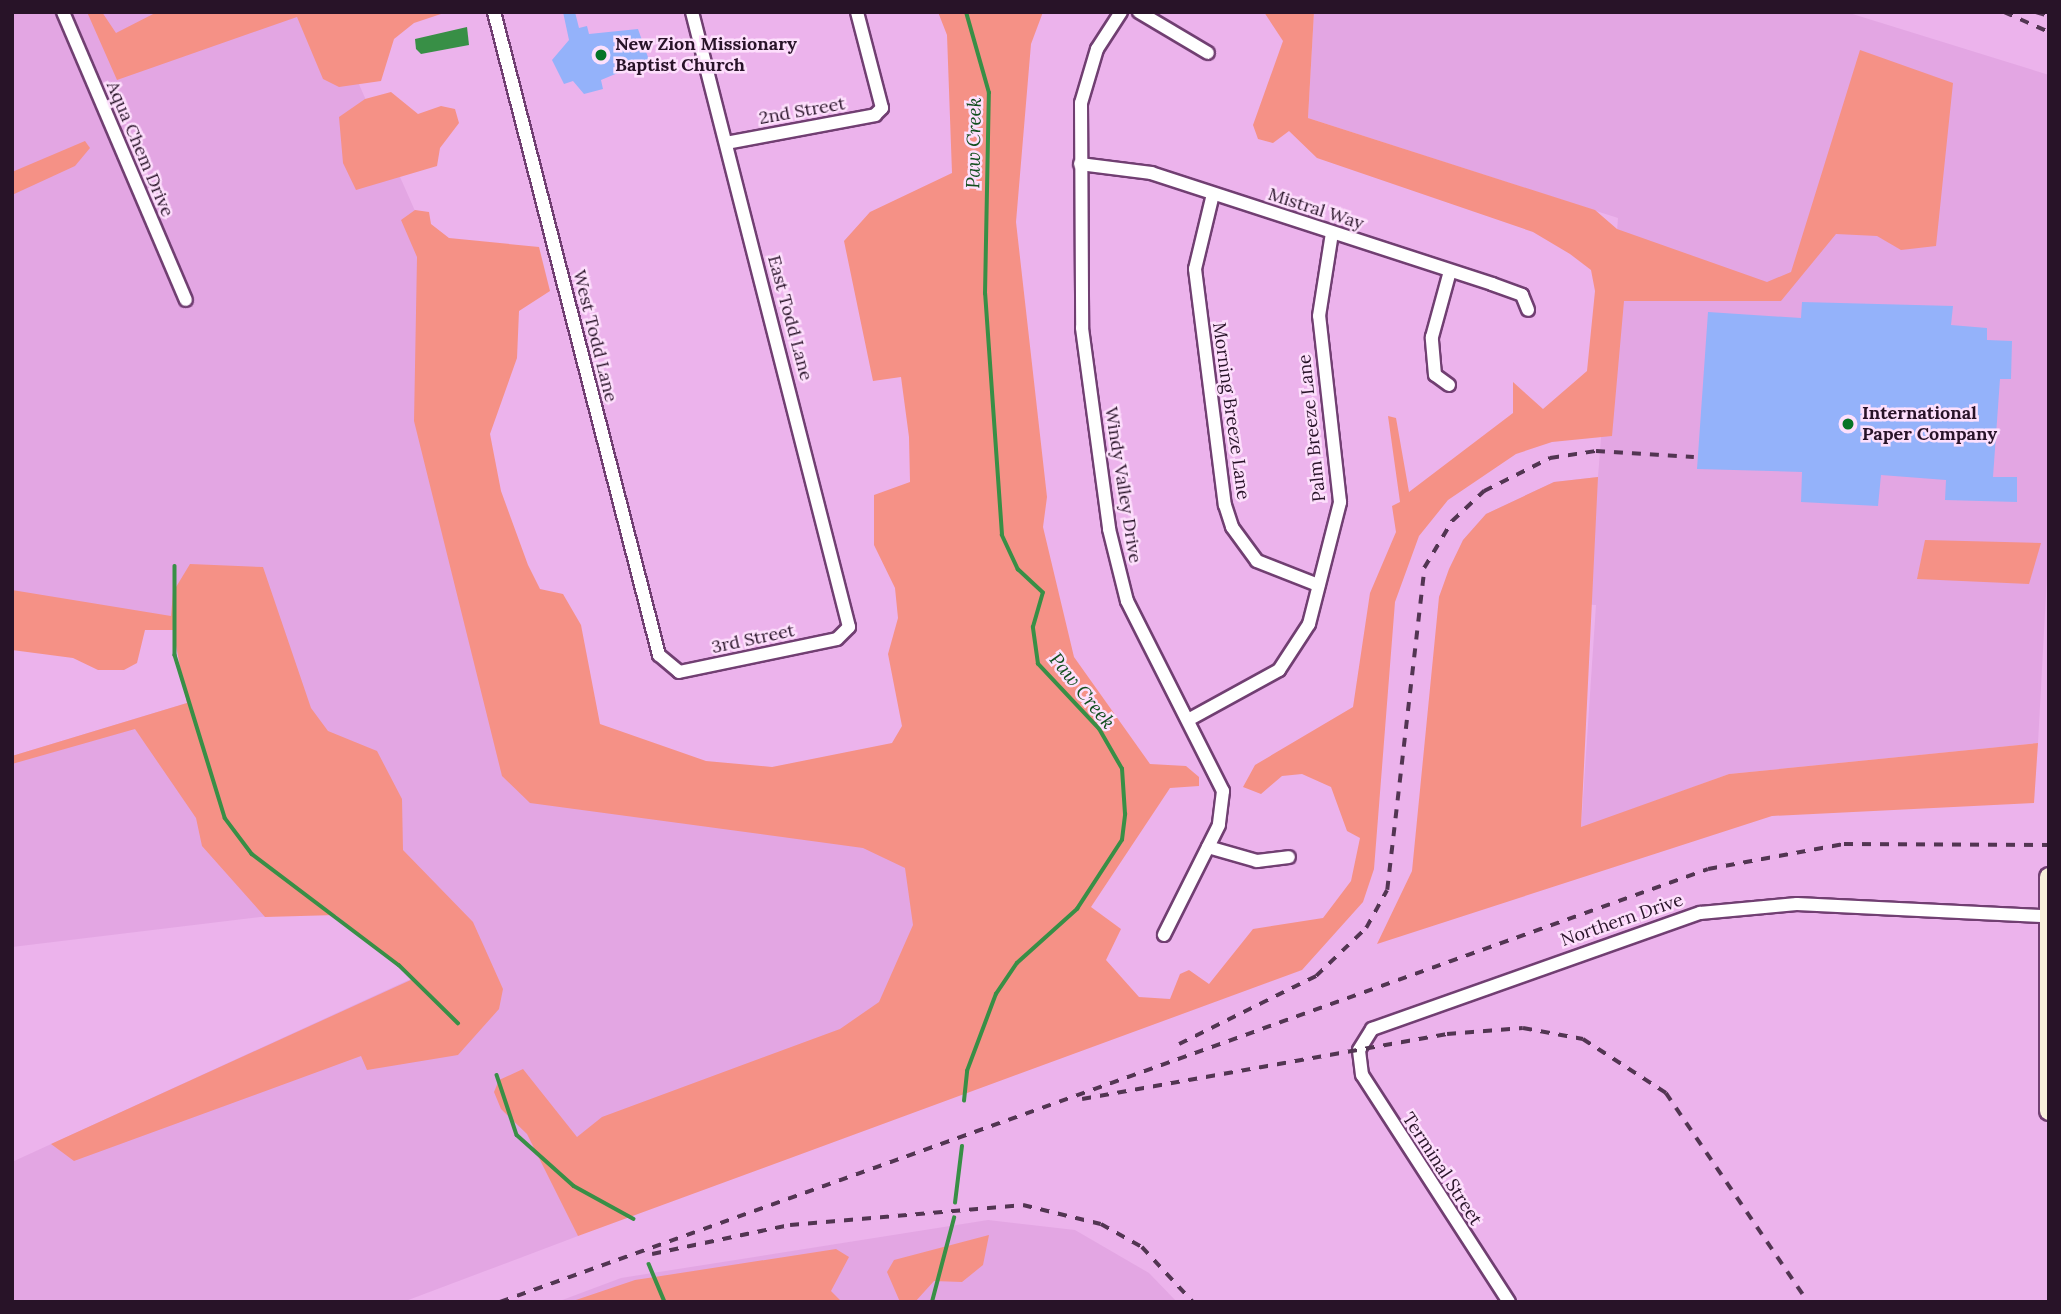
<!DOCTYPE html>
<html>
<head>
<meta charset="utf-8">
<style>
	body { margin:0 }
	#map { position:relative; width:2061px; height:1314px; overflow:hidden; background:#ecb3ec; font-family:Lora,serif }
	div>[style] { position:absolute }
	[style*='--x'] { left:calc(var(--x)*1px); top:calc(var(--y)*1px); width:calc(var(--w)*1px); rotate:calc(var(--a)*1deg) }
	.built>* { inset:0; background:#e3a6e3 }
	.green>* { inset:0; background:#f59186 }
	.water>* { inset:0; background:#388f46 }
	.stream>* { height:3.5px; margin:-1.75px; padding:0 1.75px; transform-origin:1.75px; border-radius:1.75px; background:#388f46 }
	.building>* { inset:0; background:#94b2fa }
	.roads { filter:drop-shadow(2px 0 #713f72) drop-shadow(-2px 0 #713f72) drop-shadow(0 2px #713f72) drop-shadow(0 -2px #713f72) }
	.street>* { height:12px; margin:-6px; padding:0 6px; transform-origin:6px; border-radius:6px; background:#fff }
	.secondary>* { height:18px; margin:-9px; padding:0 9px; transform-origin:9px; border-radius:9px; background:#f8efdb }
	.rail>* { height:3.5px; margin-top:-1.75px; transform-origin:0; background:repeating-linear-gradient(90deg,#523552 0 9px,transparent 0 18px) }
	.dots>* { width:19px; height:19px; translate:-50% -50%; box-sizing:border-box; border:4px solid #fddffc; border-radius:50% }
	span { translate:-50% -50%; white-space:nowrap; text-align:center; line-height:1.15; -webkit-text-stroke:5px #fddffc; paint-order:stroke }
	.poi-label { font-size:18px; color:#281328; font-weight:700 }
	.left { translate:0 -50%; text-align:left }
	.street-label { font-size:18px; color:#281328 }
	.water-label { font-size:19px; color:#124f1e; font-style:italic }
	.frame { position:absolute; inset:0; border:14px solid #281328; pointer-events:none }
</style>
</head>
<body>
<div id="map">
	<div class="built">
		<div style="clip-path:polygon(12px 12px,327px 12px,485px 369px,437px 413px,544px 766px,984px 808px,969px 958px,578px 1236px,403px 1302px,12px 1302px,12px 1162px,413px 978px,327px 909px,12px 947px,12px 756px,187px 703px,172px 626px,12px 619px)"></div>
		<div style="clip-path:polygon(1314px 12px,1846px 12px,2049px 75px,2049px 539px,2038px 743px,1729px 774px,1581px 828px,1596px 605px,1439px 597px,1463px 540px,1486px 514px,1554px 482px,1598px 477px,1618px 218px,1308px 118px)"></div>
		<div style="clip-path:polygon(988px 1220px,1075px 1230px,1149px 1273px,1177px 1302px,557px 1302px,621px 1278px)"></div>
	</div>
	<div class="green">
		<div style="clip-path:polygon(87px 12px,102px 12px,116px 33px,157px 12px,447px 12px,414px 23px,394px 39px,381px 81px,339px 87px,323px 79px,297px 17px,117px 80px)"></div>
		<div style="clip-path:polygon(938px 12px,1043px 12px,1031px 44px,1016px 222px,1047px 497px,1043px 527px,1074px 657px,1150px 764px,1186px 766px,1199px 777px,1199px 786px,1170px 788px,1091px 907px,1121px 929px,1106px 960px,1139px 997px,1170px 999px,1180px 974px,1189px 970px,1209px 984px,1253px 929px,1323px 918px,1351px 881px,1360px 838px,1347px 831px,1331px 787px,1302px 774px,1282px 776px,1261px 794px,1243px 787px,1255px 765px,1353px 707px,1370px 593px,1396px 532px,1392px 506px,1400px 502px,1388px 416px,1396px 418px,1409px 492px,1513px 413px,1513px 382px,1543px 409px,1587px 371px,1595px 291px,1591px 270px,1570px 254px,1533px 232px,1317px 158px,1289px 131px,1273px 143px,1258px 139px,1253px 125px,1283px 41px,1264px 12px,1314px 12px,1308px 118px,1595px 210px,1617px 229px,1767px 282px,1791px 272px,1860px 50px,1953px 83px,1936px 246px,1901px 250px,1877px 236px,1836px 234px,1781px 301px,1624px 301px,1612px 436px,1552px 442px,1516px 454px,1448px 500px,1419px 536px,1395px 602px,1374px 869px,1363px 902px,1302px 970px,578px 1236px,527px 1134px,501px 1109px,494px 1092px,499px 1080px,523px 1069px,577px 1137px,602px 1117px,840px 1029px,879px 1002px,913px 925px,905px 868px,863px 848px,530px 803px,502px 776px,414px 421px,417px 257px,401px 220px,415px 210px,429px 212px,431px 224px,449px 238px,539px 247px,550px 291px,519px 311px,517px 358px,490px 434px,501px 491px,528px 565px,540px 589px,563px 594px,581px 625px,600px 724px,706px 761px,772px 767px,892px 743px,902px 726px,888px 654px,898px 618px,895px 588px,874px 545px,874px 495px,910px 482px,909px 437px,901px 377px,873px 381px,844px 241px,870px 212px,952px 173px,947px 35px)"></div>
		<div style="clip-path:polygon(391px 92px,418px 114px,441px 106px,455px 109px,459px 123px,440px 148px,437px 166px,356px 190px,343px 163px,339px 117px,365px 99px)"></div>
		<div style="clip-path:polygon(85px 141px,90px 148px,75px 166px,12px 195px,12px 172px)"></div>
		<div style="clip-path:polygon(1598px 477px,1581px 827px,1729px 774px,2038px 743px,2034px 803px,1772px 816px,1377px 944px,1412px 871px,1439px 597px,1449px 569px,1463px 540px,1486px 514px,1554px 482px)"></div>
		<div style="clip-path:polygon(1925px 540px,2041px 543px,2029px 584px,1917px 579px)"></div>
		<div style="clip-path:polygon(190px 564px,263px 567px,311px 708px,328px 731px,377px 751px,402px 799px,403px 850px,473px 922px,503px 989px,499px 1009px,458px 1055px,367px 1070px,361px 1056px,74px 1161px,51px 1144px,413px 979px,336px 915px,265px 917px,202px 846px,196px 818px,135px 729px,12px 764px,12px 756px,187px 703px,173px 630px,145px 630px,137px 663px,124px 670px,98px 670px,73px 658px,12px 650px,12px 590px,171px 616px,173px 592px)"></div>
		<div style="clip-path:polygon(989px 1235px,983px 1265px,962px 1282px,934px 1281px,915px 1302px,900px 1302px,887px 1272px,894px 1260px)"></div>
		<div style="clip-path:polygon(836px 1249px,849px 1257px,831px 1291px,842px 1302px,570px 1302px,635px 1280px)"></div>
	</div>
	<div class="water">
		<div style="clip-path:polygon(467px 27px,469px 45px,421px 54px,416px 49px,415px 39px)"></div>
	</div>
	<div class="stream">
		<div style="--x:175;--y:566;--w:89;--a:90"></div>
		<div style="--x:175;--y:655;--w:170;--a:72.9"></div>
		<div style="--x:225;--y:818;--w:45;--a:53.1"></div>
		<div style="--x:252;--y:854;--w:184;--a:37.1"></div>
		<div style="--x:399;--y:965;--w:83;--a:44.5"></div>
		<div style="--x:497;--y:1075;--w:63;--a:71.6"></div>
		<div style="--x:517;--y:1135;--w:76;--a:41.8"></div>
		<div style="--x:574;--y:1186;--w:68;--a:28.8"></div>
		<div style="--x:964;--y:1101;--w:30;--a:-84"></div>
		<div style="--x:967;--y:1071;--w:82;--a:-69.4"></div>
		<div style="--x:996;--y:994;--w:37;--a:-56"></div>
		<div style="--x:1017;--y:963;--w:81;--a:-42"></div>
		<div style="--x:1077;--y:909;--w:82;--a:-56.9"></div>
		<div style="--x:1122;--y:840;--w:26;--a:-83"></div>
		<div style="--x:1125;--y:814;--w:45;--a:-93.8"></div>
		<div style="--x:1122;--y:769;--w:46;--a:-119.9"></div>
		<div style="--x:1099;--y:729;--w:89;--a:-133.2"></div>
		<div style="--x:1038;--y:664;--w:37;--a:-98"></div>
		<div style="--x:1033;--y:627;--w:35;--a:-74"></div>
		<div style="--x:1043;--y:593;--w:34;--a:-137"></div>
		<div style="--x:1018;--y:570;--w:38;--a:-115"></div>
		<div style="--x:1002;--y:535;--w:242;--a:-94"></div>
		<div style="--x:985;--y:294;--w:201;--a:-88.9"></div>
		<div style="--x:989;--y:93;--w:84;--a:-105.9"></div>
		<div style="--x:955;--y:1203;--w:57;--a:-83"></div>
		<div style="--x:649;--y:1264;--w:41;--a:67.2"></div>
		<div style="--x:932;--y:1302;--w:87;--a:-75.3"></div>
	</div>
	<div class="building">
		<div style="clip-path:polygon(563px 12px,575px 12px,579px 28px,587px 26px,589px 34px,638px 29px,649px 60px,601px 80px,603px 89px,584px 94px,573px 81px,564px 84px,552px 60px,569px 40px)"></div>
		<div style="clip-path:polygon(1802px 302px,1953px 306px,1951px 325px,1987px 328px,1987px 340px,2012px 341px,2011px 379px,2000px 379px,1993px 477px,2017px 477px,2017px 502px,1945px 500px,1946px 480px,1881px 475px,1878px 506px,1801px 502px,1802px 472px,1697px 469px,1708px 312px,1801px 318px)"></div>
	</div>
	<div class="roads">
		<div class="street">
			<div style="--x:63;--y:12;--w:313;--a:66.9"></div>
			<div style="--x:494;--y:12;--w:664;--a:75.61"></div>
			<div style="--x:659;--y:655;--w:26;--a:40"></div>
			<div style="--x:679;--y:672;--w:161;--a:-11.8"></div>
			<div style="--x:837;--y:639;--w:17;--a:-45"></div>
			<div style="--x:849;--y:627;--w:635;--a:-104.32"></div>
			<div style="--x:1121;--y:12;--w:44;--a:123"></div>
			<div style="--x:1097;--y:49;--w:56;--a:106.5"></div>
			<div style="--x:1081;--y:103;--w:225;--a:89.7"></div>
			<div style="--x:1082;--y:328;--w:203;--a:82.3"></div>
			<div style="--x:1109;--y:529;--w:74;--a:76"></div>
			<div style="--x:1127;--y:601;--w:213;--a:63.2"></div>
			<div style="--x:1223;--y:791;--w:34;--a:97"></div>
			<div style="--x:1219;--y:825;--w:123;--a:116.6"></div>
			<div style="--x:1139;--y:12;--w:80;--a:30.7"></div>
			<div style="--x:726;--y:143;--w:152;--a:-10.6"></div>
			<div style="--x:875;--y:115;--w:10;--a:-45"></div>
			<div style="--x:882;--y:108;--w:99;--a:-104.6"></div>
			<div style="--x:1080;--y:164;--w:72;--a:7.2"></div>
			<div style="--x:1151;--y:173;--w:359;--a:18"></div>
			<div style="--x:1492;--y:284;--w:32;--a:20"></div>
			<div style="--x:1522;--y:295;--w:16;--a:68"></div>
			<div style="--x:1213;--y:194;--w:77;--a:103.5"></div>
			<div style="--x:1195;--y:269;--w:238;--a:82.8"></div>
			<div style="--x:1225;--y:505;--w:23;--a:72"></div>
			<div style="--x:1232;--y:527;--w:42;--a:53.7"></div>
			<div style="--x:1257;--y:561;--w:66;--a:21.5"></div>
			<div style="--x:1449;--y:385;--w:17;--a:-144"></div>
			<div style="--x:1435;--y:375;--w:38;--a:-95"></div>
			<div style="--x:1432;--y:337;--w:68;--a:-74.7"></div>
			<div style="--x:1188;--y:720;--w:104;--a:-28.8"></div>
			<div style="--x:1279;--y:670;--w:55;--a:-56.9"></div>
			<div style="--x:1309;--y:624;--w:126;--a:-75.7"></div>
			<div style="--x:1340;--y:502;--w:187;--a:-96.4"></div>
			<div style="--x:1319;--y:316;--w:84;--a:-81.1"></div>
			<div style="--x:1208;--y:847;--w:51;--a:15.9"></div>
			<div style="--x:1257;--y:861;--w:32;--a:-7"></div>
			<div style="--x:1509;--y:1302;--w:270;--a:-122.9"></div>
			<div style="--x:1362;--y:1075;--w:25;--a:-97"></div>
			<div style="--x:1359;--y:1050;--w:25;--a:-58"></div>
			<div style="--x:1372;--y:1029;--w:348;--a:-19.5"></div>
			<div style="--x:1700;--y:913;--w:97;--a:-5.3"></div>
			<div style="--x:1797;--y:904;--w:249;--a:2.8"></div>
		</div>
		<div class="secondary">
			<div style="--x:2049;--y:877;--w:234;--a:90"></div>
		</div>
	</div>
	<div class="rail">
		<div style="--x:2004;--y:12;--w:49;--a:24"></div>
		<div style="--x:2036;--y:12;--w:14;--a:17"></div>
		<div style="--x:1179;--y:1044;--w:153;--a:-26.4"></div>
		<div style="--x:1316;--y:976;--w:69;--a:-43.8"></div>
		<div style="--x:1366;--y:928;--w:43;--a:-61.1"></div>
		<div style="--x:1387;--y:890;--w:324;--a:-83.4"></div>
		<div style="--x:1424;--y:568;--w:55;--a:-59.2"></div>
		<div style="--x:1452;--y:521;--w:44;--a:-43.2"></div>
		<div style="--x:1484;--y:491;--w:74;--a:-26.6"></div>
		<div style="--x:1550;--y:458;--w:47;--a:-8.7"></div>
		<div style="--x:1596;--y:451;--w:98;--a:3.5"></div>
		<div style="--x:1082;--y:1099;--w:371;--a:-10.1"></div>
		<div style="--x:1447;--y:1034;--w:76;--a:-4.5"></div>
		<div style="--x:1523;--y:1028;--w:61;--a:10.4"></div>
		<div style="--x:1583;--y:1039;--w:99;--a:33"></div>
		<div style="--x:1666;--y:1093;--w:253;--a:55.8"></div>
		<div style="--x:652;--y:1254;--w:141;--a:-11.9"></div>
		<div style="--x:790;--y:1225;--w:234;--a:-4.9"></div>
		<div style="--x:1023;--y:1205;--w:80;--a:13.7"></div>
		<div style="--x:1101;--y:1224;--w:47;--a:29.3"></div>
		<div style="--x:1142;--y:1247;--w:75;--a:47.2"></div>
		<div style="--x:500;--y:1302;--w:1283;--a:-19.72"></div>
		<div style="--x:1708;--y:869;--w:138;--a:-10.4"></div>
		<div style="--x:1844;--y:844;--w:205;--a:0.3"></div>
	</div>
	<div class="dots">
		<div style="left:601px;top:55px;background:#067426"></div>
		<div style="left:1848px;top:424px;background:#067426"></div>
	</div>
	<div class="poi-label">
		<span class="left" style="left:615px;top:55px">New Zion Missionary<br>Baptist Church</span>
		<span class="left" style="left:1862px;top:424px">International<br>Paper Company</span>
	</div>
	<div class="street-label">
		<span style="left:802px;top:111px;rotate:-10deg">2nd Street</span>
		<span style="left:140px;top:149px;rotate:67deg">Aqua Chem Drive</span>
		<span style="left:1316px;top:209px;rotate:18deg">Mistral Way</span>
		<span style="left:790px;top:318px;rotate:75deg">East Todd Lane</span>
		<span style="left:595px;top:336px;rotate:76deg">West Todd Lane</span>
		<span style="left:1231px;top:411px;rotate:82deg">Morning Breeze Lane</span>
		<span style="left:1312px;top:428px;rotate:-96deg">Palm Breeze Lane</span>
		<span style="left:1123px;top:485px;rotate:81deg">Windy Valley Drive</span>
		<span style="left:753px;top:639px;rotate:-12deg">3rd Street</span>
		<span style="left:1622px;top:920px;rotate:-19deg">Northern Drive</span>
		<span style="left:1442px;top:1169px;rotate:57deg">Terminal Street</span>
	</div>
	<div class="water-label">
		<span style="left:974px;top:143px;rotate:-89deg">Paw Creek</span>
		<span style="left:1082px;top:691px;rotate:51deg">Paw Creek</span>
	</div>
	<div class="frame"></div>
</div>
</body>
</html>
